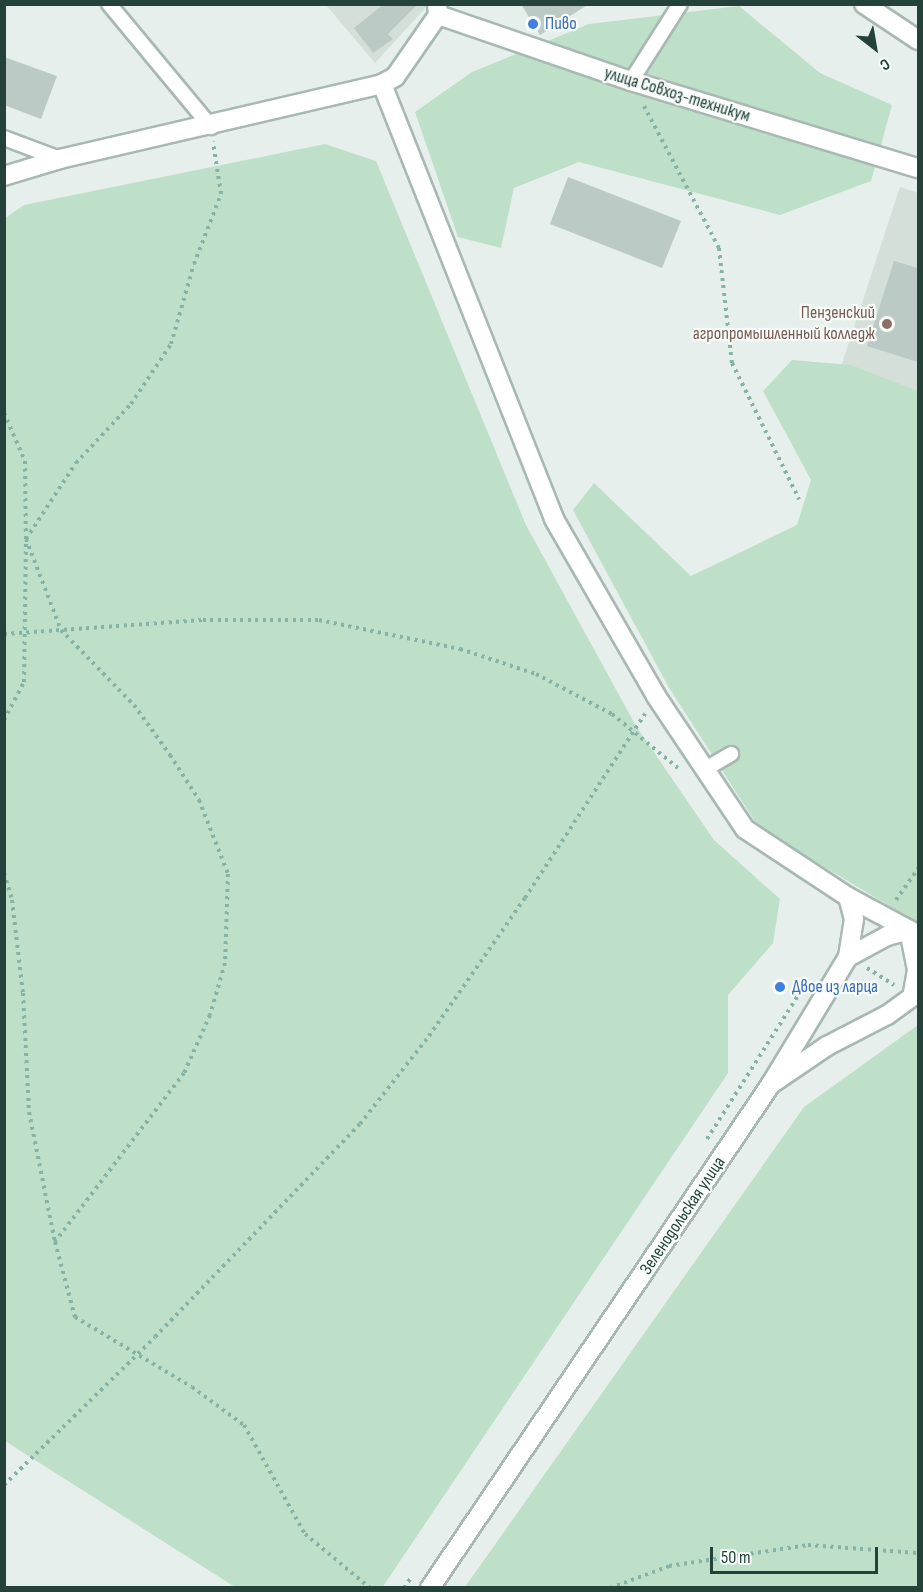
<!DOCTYPE html>
<html>
<head>
<meta charset="utf-8">
<style>
	body { margin:0 }
	#map { position:relative; width:923px; height:1592px; overflow:hidden; background:#e6efeb; font-family:"Sofia Sans Condensed",sans-serif }
	div>[style] { position:absolute }
	[style*='--x'] { left:calc(var(--x)*1px); top:calc(var(--y)*1px); width:calc(var(--w)*1px); rotate:calc(var(--a)*1deg) }
	.built>* { inset:0; background:#d4dfda }
	.green>* { inset:0; background:#bfe0c8 }
	.building>* { inset:0; background:#bbcac4 }
	.path>* { height:4px; margin-top:-2px; transform-origin:0; background:repeating-linear-gradient(90deg,#86b3a5 0 3px,transparent 0 7.5px) }
	.roads { filter:drop-shadow(2px 0 #a8b8b2) drop-shadow(-2px 0 #a8b8b2) drop-shadow(0 2px #a8b8b2) drop-shadow(0 -2px #a8b8b2) }
	.lane>* { height:14px; margin:-7px; padding:0 7px; transform-origin:7px; border-radius:7px; background:#fff }
	.street>* { height:18px; margin:-9px; padding:0 9px; transform-origin:9px; border-radius:9px; background:#fff }
	.secondary>* { height:18px; margin:-9px; padding:0 9px; transform-origin:9px; border-radius:9px; background:#fff }
	.dots>* { width:16px; height:16px; translate:-50% -50%; box-sizing:border-box; border:3px solid #f7fbf9; border-radius:50% }
	span { translate:-50% -50%; white-space:nowrap; text-align:center; line-height:1.15; -webkit-text-stroke:4.5px #f7fbf9; paint-order:stroke }
	.shop-label { font-size:18px; color:#366cbe }
	.left { translate:0 -50%; text-align:left }
	.street-label { font-size:18px; color:#24423a }
	.education-label { font-size:18px; color:#785e54 }
	.right { translate:-100% -50%; text-align:right }
	.frame { position:absolute; inset:0; border:6px solid #24423a; pointer-events:none }
	.north { position:absolute; left:845px; top:18px; width:60px; height:60px; -webkit-text-stroke:4px #f7fbf9; paint-order:stroke; rotate:149deg; font-size:16px; font-weight:700; line-height:24px; text-align:center; color:#24423a }
	.north::after { content:''; display:block; margin:auto; width:21px; height:27px; background:#24423a; clip-path:polygon(50% 0,100% 100%,50% 72%,0 100%) }
	.scale { position:absolute; left:710px; top:1547px; width:168px; height:27px; box-sizing:border-box; border:3px solid #24423a; border-top:0; padding-left:8px; font-size:18px; line-height:21px; white-space:nowrap; color:#24423a; -webkit-text-stroke:4px #f7fbf9; paint-order:stroke }
</style>
</head>
<body>
<div id="map">
	<div class="built">
		<div style="clip-path:polygon(429px 4px,375px 63px,326px 5px)"></div>
		<div style="clip-path:polygon(900px 187px,918px 193px,918px 412px,835px 385px)"></div>
	</div>
	<div class="green">
		<div style="clip-path:polygon(739px 6px,820px 73px,892px 105px,871px 181px,780px 215px,579px 162px,514px 188px,501px 248px,458px 237px,415px 112px,472px 72px,589px 24px)"></div>
		<div style="clip-path:polygon(325px 144px,376px 161px,526px 525px,636px 726px,714px 840px,780px 899px,773px 943px,728px 995px,728px 1073px,386px 1582px,382px 1588px,235px 1587px,5px 1441px,5px 218px,24px 205px)"></div>
		<div style="clip-path:polygon(792px 360px,851px 365px,918px 391px,918px 923px,759px 828px,668px 686px,573px 510px,594px 483px,691px 576px,797px 525px,811px 480px,763px 391px)"></div>
		<div style="clip-path:polygon(918px 1025px,918px 1587px,465px 1587px,804px 1107px)"></div>
	</div>
	<div class="building">
		<div style="clip-path:polygon(384px 4px,418px 4px,388px 34px,393px 39px,373px 53px,354px 28px)"></div>
		<div style="clip-path:polygon(521px 4px,589px 4px,540px 35px)"></div>
		<div style="clip-path:polygon(4px 57px,57px 76px,41px 119px,4px 105px)"></div>
		<div style="clip-path:polygon(568px 177px,681px 221px,662px 268px,550px 224px)"></div>
		<div style="clip-path:polygon(894px 261px,918px 268px,918px 362px,867px 346px)"></div>
	</div>
	<div class="path">
		<div style="--x:644;--y:106;--w:161;--a:62.2"></div>
		<div style="--x:719;--y:248;--w:116;--a:83.6"></div>
		<div style="--x:732;--y:363;--w:152;--a:63.8"></div>
		<div style="--x:4;--y:413;--w:52;--a:66.4"></div>
		<div style="--x:25;--y:461;--w:78;--a:89.3"></div>
		<div style="--x:26;--y:539;--w:97;--a:69"></div>
		<div style="--x:61;--y:630;--w:105;--a:45.8"></div>
		<div style="--x:134;--y:705;--w:62;--a:54.2"></div>
		<div style="--x:170;--y:755;--w:54;--a:57.2"></div>
		<div style="--x:199;--y:800;--w:79;--a:68.6"></div>
		<div style="--x:228;--y:874;--w:89;--a:91.9"></div>
		<div style="--x:225;--y:963;--w:54;--a:106.1"></div>
		<div style="--x:210;--y:1015;--w:64;--a:114.1"></div>
		<div style="--x:184;--y:1073;--w:213;--a:127.4"></div>
		<div style="--x:55;--y:1242;--w:78;--a:75.1"></div>
		<div style="--x:75;--y:1317;--w:136;--a:30.9"></div>
		<div style="--x:192;--y:1387;--w:64;--a:36.2"></div>
		<div style="--x:244;--y:1425;--w:125;--a:60.8"></div>
		<div style="--x:305;--y:1534;--w:85;--a:39.7"></div>
		<div style="--x:4;--y:634;--w:199;--a:-4"></div>
		<div style="--x:203;--y:620;--w:116;--a:0"></div>
		<div style="--x:319;--y:620;--w:144;--a:11.6"></div>
		<div style="--x:460;--y:649;--w:80;--a:18.2"></div>
		<div style="--x:536;--y:674;--w:86;--a:27.8"></div>
		<div style="--x:612;--y:714;--w:85;--a:39.3"></div>
		<div style="--x:4;--y:720;--w:43;--a:-62.2"></div>
		<div style="--x:24;--y:682;--w:143;--a:-89.2"></div>
		<div style="--x:26;--y:539;--w:91;--a:-56.7"></div>
		<div style="--x:76;--y:463;--w:81;--a:-47"></div>
		<div style="--x:131;--y:404;--w:72;--a:-56.3"></div>
		<div style="--x:171;--y:344;--w:83;--a:-74"></div>
		<div style="--x:194;--y:264;--w:75;--a:-68.9"></div>
		<div style="--x:221;--y:194;--w:53;--a:-98.7"></div>
		<div style="--x:4;--y:873;--w:28;--a:73"></div>
		<div style="--x:12;--y:900;--w:94;--a:83.3"></div>
		<div style="--x:23;--y:993;--w:119;--a:87.1"></div>
		<div style="--x:29;--y:1112;--w:133;--a:78.7"></div>
		<div style="--x:896;--y:900;--w:39;--a:-55"></div>
		<div style="--x:867;--y:968;--w:32;--a:32"></div>
		<div style="--x:707;--y:1139;--w:172;--a:-57.6"></div>
		<div style="--x:4;--y:1485;--w:211;--a:-44.4"></div>
		<div style="--x:155;--y:1337;--w:296;--a:-46.1"></div>
		<div style="--x:360;--y:1124;--w:112;--a:-51.9"></div>
		<div style="--x:429;--y:1036;--w:168;--a:-55.2"></div>
		<div style="--x:525;--y:898;--w:220;--a:-56.9"></div>
		<div style="--x:404;--y:1588;--w:14;--a:-56"></div>
		<div style="--x:610;--y:1588;--w:63;--a:-20.4"></div>
		<div style="--x:669;--y:1566;--w:141;--a:-8.6"></div>
		<div style="--x:808;--y:1545;--w:110;--a:4.2"></div>
	</div>
	<div class="roads">
		<div class="lane">
			<div style="--x:109;--y:4;--w:160;--a:50.3"></div>
			<div style="--x:631;--y:81;--w:91;--a:-57.5"></div>
			<div style="--x:4;--y:138;--w:60;--a:20.6"></div>
			<div style="--x:703;--y:766;--w:4;--a:27"></div>
			<div style="--x:707;--y:768;--w:28;--a:-30"></div>
		</div>
		<div class="street">
			<div style="--x:437;--y:4;--w:11;--a:85"></div>
			<div style="--x:438;--y:15;--w:75;--a:124.7"></div>
			<div style="--x:395;--y:77;--w:15;--a:152"></div>
			<div style="--x:382;--y:84;--w:468;--a:68.4"></div>
			<div style="--x:554;--y:519;--w:204;--a:60"></div>
			<div style="--x:656;--y:696;--w:160;--a:56.2"></div>
			<div style="--x:745;--y:829;--w:123;--a:33.4"></div>
			<div style="--x:848;--y:897;--w:78;--a:28.2"></div>
			<div style="--x:864;--y:4;--w:65;--a:33.7"></div>
			<div style="--x:438;--y:15;--w:204;--a:18.9"></div>
			<div style="--x:631;--y:81;--w:300;--a:16.9"></div>
			<div style="--x:4;--y:176;--w:59;--a:-16.9"></div>
			<div style="--x:60;--y:159;--w:331;--a:-13.1"></div>
			<div style="--x:848;--y:897;--w:23;--a:75"></div>
			<div style="--x:854;--y:919;--w:38;--a:99"></div>
		</div>
		<div class="secondary">
			<div style="--x:430;--y:1588;--w:609;--a:-55.92"></div>
			<div style="--x:771;--y:1084;--w:149;--a:-58.8"></div>
			<div style="--x:848;--y:957;--w:44;--a:-28.3"></div>
			<div style="--x:887;--y:936;--w:23;--a:-15"></div>
			<div style="--x:909;--y:930;--w:41;--a:78.7"></div>
			<div style="--x:917;--y:970;--w:27;--a:100"></div>
			<div style="--x:912;--y:997;--w:31;--a:144"></div>
			<div style="--x:887;--y:1015;--w:68;--a:152.7"></div>
			<div style="--x:827;--y:1046;--w:68;--a:145.8"></div>
		</div>
	</div>
	<div class="dots">
		<div style="left:533px;top:24px;background:#3f7fe0"></div>
		<div style="left:887px;top:324px;background:#8d6e63"></div>
		<div style="left:780px;top:987px;background:#3f7fe0"></div>
	</div>
	<div class="shop-label">
		<span class="left" style="left:545px;top:24px">Пиво</span>
		<span class="left" style="left:792px;top:987px">Двое из ларца</span>
	</div>
	<div class="street-label">
		<span style="left:677px;top:95px;rotate:17deg">улица Совхоз-техникум</span>
		<span style="left:683px;top:1216px;rotate:-56deg">Зеленодольская улица</span>
	</div>
	<div class="education-label">
		<span class="right" style="left:875px;top:324px">Пензенский<br>агропромышленный колледж</span>
	</div>
	<div class="frame"></div>
	<div class="north">С</div>
	<div class="scale">50 m</div>
</div>
</body>
</html>
